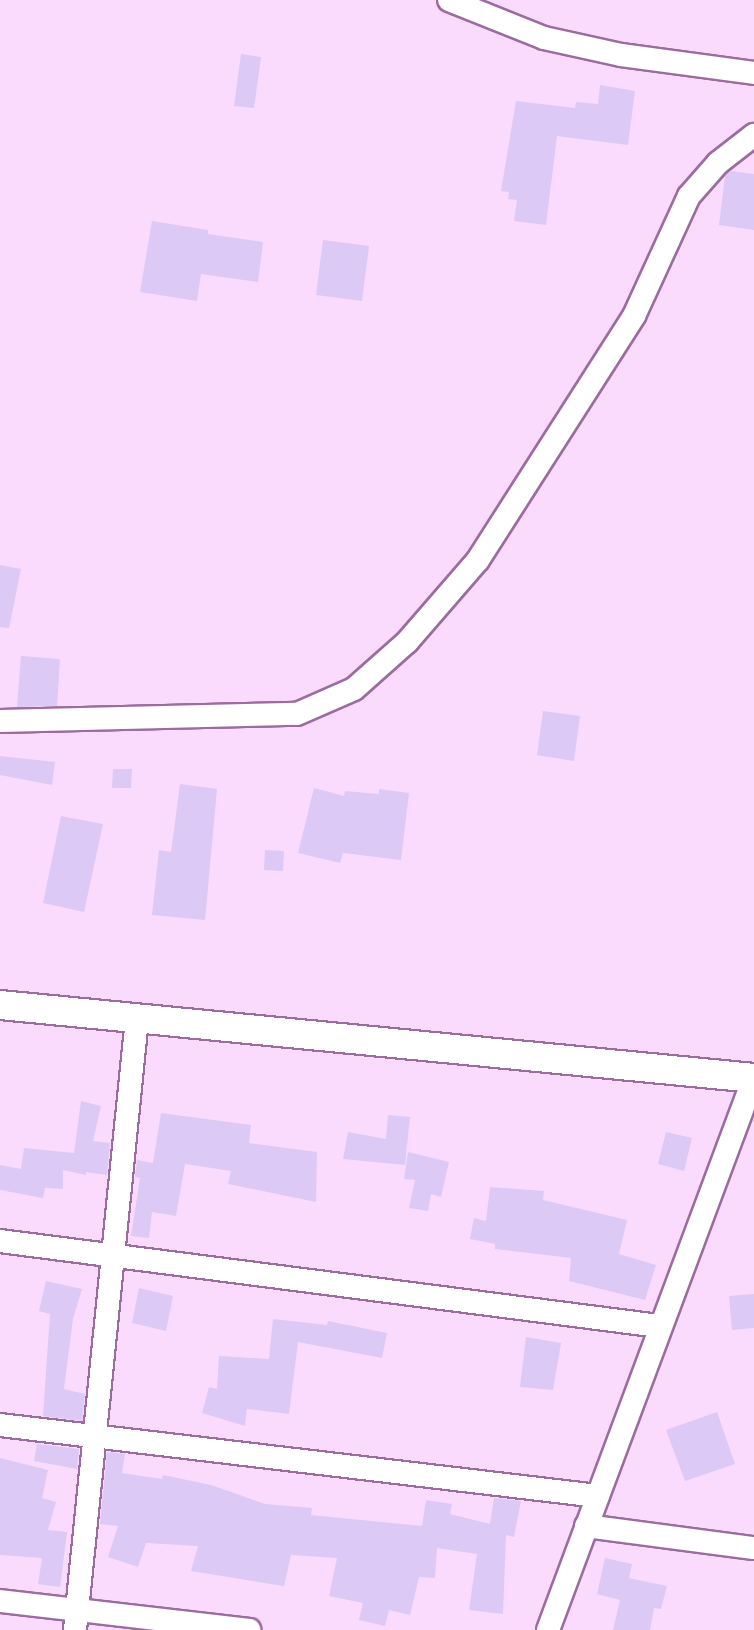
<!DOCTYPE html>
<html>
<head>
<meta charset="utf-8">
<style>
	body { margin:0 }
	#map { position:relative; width:754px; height:1630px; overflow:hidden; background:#fadbfd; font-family:Roboto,sans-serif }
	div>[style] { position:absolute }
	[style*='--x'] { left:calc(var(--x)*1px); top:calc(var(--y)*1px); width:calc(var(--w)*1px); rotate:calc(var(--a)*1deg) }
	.building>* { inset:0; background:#dcc9f6 }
	.roads { filter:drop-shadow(2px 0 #9c6ca0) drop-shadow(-2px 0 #9c6ca0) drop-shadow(0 2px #9c6ca0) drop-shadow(0 -2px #9c6ca0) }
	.minor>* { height:22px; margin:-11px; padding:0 11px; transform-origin:11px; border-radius:11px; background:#fff }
	.tertiary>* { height:28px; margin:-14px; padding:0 14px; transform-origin:14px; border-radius:14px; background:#fff }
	span { translate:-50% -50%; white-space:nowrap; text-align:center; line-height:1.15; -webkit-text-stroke:8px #fadbfd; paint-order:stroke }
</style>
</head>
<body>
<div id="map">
	<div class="building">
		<div style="clip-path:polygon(241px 54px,261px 57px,254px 108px,234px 106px)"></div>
		<div style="clip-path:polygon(600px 85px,635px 91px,628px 145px,557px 136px,546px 225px,514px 221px,517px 200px,508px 199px,509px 192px,501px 191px,516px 101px,575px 108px,576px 102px,598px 104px)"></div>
		<div style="clip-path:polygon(730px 171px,754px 174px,754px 230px,719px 225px,725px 176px)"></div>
		<div style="clip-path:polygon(152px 221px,208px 230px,208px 234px,263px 242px,258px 282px,201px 274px,197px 301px,140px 292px)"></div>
		<div style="clip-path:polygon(323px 240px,369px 246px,362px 301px,316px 295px)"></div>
		<div style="clip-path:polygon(0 565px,21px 569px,9px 628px,0 627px)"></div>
		<div style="clip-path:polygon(21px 656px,60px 659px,57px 706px,17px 707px)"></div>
		<div style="clip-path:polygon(543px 711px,580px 716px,574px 761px,537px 755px)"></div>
		<div style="clip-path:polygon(0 756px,55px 762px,52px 785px,0 775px)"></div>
		<div style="clip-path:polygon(113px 769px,132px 769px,131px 788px,112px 788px)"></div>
		<div style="clip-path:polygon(180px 784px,217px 789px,205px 920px,152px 915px,159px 850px,171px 852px)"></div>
		<div style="clip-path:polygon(314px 788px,344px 796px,345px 791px,379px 794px,379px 789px,409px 793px,401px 860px,343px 853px,340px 863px,298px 853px)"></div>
		<div style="clip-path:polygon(61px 816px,103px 824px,84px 912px,43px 903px)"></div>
		<div style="clip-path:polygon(265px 850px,284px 851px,283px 871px,264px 870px)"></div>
		<div style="clip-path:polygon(81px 1101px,101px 1106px,93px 1141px,110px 1143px,107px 1175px,86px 1172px,86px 1175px,63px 1170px,63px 1189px,45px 1188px,43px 1198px,0 1190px,0 1165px,21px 1169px,24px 1148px,74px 1153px)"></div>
		<div style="clip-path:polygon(161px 1113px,251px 1125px,249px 1143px,317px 1152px,316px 1202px,228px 1184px,231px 1171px,185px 1164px,176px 1216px,152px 1212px,149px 1238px,131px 1236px,140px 1178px,135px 1177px,137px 1160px,153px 1163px)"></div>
		<div style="clip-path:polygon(388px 1115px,410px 1117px,405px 1165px,343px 1159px,348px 1132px,386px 1139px)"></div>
		<div style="clip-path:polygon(666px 1132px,692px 1138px,684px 1171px,658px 1164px)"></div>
		<div style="clip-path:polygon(408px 1152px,449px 1162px,441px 1197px,431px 1194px,428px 1211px,409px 1208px,415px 1180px,404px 1179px)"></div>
		<div style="clip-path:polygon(490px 1187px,544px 1191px,543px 1200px,627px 1220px,619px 1254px,656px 1265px,645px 1300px,569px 1281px,571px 1258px,495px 1249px,495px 1244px,470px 1239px,474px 1218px,486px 1221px)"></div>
		<div style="clip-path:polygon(46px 1281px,82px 1289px,73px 1319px,64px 1389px,85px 1394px,82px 1421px,43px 1416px,50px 1314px,39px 1311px)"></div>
		<div style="clip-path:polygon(139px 1288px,173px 1296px,166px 1331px,132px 1323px)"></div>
		<div style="clip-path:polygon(754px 1294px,754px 1328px,732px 1330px,729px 1296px)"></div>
		<div style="clip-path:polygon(273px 1319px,327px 1325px,328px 1321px,387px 1333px,382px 1358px,298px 1342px,289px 1414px,247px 1409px,245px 1426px,202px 1413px,209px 1387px,217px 1389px,219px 1356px,269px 1359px)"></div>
		<div style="clip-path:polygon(526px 1337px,561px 1343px,553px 1390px,520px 1387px)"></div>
		<div style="clip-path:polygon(717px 1412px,735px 1464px,685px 1481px,666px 1430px)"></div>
		<div style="clip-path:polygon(37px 1444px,79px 1449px,77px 1469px,34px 1461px)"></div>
		<div style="clip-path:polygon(107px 1452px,125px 1454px,122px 1473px,162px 1479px,163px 1475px,211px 1485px,265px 1504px,312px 1508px,311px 1515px,422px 1526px,426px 1500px,452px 1504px,450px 1514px,490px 1524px,494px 1498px,521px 1501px,514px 1537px,506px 1535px,503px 1614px,469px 1610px,477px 1554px,437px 1548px,435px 1578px,419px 1577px,410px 1615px,389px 1610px,385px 1626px,359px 1620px,363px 1603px,329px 1596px,337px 1558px,291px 1555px,284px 1586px,191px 1571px,198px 1546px,146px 1543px,138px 1567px,108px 1557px,118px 1526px,100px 1524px)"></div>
		<div style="clip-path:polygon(0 1458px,48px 1470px,42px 1498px,56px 1502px,48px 1530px,67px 1532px,60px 1587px,38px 1584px,42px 1558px,0 1555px)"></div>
		<div style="clip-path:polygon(605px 1558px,632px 1564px,629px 1578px,667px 1586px,661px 1609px,654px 1608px,650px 1630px,613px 1630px,620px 1600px,597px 1594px)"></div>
	</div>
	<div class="roads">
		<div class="minor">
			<div style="--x:449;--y:0;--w:102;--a:21.8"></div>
			<div style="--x:544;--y:38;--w:79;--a:12.4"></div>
			<div style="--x:621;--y:55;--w:134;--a:7.7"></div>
			<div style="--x:0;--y:721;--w:297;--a:-1.4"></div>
			<div style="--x:297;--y:714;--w:62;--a:-23.7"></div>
			<div style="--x:354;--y:689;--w:71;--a:-41.6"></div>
			<div style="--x:407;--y:642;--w:108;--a:-49.1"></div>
			<div style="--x:478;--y:560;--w:290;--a:-57.4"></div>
			<div style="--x:634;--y:316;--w:132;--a:-65.4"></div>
			<div style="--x:689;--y:196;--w:44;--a:-48.7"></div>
			<div style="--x:718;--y:163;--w:46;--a:-37.9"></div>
			<div style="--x:0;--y:1241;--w:664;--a:7.35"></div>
			<div style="--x:0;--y:1425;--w:602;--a:6.77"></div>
			<div style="--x:586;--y:1526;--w:169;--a:7.5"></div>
			<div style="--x:0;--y:1601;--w:251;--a:6.6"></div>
			<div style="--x:75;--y:1630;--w:614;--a:-84.21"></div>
			<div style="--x:548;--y:1630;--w:589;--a:-69.54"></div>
		</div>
		<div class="tertiary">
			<div style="--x:0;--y:1005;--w:758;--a:5.53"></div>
		</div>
	</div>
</div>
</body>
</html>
